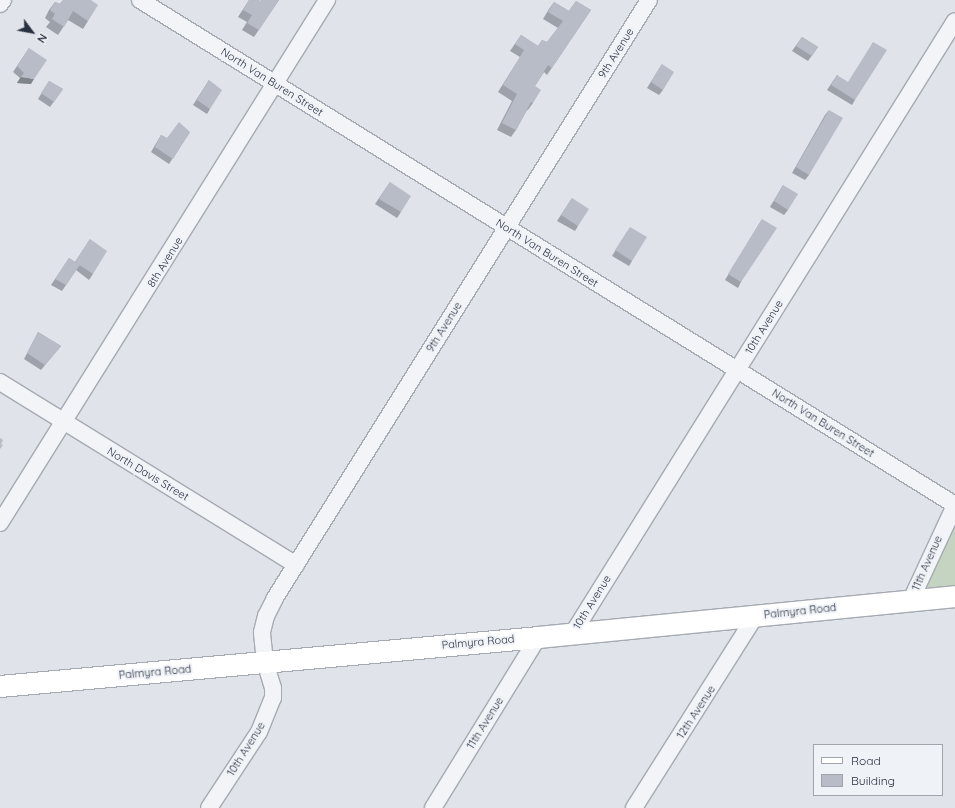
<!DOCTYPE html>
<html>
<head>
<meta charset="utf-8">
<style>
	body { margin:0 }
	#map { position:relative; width:955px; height:808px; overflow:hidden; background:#e0e3e9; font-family:Quicksand,sans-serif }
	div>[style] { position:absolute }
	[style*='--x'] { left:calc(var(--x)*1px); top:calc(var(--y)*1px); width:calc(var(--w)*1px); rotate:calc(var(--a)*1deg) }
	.green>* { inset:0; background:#c5d3c1 }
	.roads { filter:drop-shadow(1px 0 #a5aab3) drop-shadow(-1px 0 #a5aab3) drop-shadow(0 1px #a5aab3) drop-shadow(0 -1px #a5aab3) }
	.minor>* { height:16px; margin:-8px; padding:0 8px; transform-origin:8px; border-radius:8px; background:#f3f4f7 }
	.major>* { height:21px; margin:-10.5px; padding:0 10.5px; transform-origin:10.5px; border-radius:10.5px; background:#fff }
	.wall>* { inset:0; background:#9da2aa }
	.shaded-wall>* { inset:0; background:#80848b }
	.building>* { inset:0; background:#b7bcc6 }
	span { translate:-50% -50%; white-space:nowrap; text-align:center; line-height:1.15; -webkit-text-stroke:4px #eff2f6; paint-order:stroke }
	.street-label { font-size:11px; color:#293040 }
	.legend { position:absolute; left:813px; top:744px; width:130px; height:52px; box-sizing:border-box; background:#eff2f6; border:1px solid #a0a4ad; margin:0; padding:5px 7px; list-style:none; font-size:12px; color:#293040 }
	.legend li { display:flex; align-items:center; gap:8px; height:20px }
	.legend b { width:20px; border:1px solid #a0a4ad }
	.north { position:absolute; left:12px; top:12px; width:40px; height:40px; -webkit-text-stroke:3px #eff2f6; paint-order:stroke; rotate:122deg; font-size:11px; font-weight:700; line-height:16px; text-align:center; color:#293040 }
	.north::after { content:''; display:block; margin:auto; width:14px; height:18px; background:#293040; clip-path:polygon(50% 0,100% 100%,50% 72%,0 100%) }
</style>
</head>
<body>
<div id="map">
	<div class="green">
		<div style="clip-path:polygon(955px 509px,955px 596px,914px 600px)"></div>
	</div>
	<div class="roads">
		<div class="minor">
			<div style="--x:140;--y:0;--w:959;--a:31.78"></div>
			<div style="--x:0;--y:4;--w:5;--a:-53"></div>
			<div style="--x:0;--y:382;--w:348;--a:31.7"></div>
			<div style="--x:0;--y:523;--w:617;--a:-57.98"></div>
			<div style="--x:911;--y:600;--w:105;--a:-65.1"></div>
			<div style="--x:573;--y:633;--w:721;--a:-58.03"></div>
			<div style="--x:209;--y:808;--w:91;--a:-56.7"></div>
			<div style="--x:259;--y:732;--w:37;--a:-68"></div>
			<div style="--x:273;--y:698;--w:10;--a:-90"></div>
			<div style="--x:273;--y:688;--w:27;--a:-107"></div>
			<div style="--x:265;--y:662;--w:30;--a:-96"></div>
			<div style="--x:262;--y:632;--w:16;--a:-76"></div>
			<div style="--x:266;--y:616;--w:20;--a:-63"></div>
			<div style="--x:275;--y:598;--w:705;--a:-57.98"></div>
			<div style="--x:433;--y:808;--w:201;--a:-58.4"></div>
			<div style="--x:634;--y:808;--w:228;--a:-57.7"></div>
		</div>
		<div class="major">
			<div style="--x:0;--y:686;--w:540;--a:-5.2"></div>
			<div style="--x:538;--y:637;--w:419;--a:-5.6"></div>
		</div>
	</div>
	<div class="wall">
		<div style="clip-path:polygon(63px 0,91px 0,88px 21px,83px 29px,68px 20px,58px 35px,46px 27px,50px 22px,45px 18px,49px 10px,55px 2px,60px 4px)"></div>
		<div style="clip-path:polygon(249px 0,261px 1px,261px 0,279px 0,254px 37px,242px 30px,247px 22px,238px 17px)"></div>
		<div style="clip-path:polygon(576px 1px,591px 10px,547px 75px,544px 72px,535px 86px,533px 103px,528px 110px,527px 110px,516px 130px,511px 137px,497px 130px,512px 101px,498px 92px,520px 57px,510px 51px,521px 35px,538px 46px,542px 40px,547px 42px,558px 28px,543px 19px,549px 9px,554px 2px,569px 11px)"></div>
		<div style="clip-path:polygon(802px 37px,818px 47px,808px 61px,792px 51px)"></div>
		<div style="clip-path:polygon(29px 48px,31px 84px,17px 83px,20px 78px,13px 72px)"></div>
		<div style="clip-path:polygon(662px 64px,663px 90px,659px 95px,647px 88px)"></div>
		<div style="clip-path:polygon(837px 75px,855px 100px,852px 105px,827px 90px)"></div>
		<div style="clip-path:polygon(209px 80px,210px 109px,207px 114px,193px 105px)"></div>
		<div style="clip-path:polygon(49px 81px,63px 89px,50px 107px,38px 99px)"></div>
		<div style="clip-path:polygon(829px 110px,809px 175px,805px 180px,792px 173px,825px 115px)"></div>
		<div style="clip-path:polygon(190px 132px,169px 164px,151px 152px,161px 135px,167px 138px)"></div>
		<div style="clip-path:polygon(390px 182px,401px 212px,397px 218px,375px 204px)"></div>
		<div style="clip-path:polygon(783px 185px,788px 210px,784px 215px,770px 207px)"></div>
		<div style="clip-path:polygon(572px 198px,578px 226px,575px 231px,557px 221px)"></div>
		<div style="clip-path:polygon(762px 219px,741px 282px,738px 288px,725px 280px)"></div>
		<div style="clip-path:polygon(627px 232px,632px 261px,629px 266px,612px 256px)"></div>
		<div style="clip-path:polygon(90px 239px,93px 274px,89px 280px,76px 270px,62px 291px,51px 285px,69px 258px,75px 262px)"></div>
		<div style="clip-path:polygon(38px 332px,61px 346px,41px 370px,24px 359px,35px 338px)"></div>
	</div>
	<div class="shaded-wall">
		<div style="clip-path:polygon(21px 77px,34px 79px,31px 84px,17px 83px)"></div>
	</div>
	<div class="building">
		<div style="clip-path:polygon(63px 0,91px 0,98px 5px,88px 21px,73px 11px,64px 27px,52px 19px,55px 14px,50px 10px,55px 2px,61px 4px)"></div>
		<div style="clip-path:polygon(249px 0,259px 0,261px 1px,262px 0,279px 0,259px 30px,247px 23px,252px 15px,243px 10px)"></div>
		<div style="clip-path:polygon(576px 1px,591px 10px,552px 68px,548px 65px,535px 86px,541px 90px,533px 103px,531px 102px,516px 130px,502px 123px,517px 94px,503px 85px,524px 50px,515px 44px,521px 35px,538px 46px,542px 40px,547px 42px,563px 21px,548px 12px,554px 2px,569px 11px)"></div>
		<div style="clip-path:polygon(802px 37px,818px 47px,812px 56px,796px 46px)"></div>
		<div style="clip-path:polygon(873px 42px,887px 50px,855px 100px,831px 85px,837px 75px,848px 82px)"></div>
		<div style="clip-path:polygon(29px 48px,47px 60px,34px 79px,21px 77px,24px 73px,17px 66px)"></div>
		<div style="clip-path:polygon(662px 64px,674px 72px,663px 90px,651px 82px)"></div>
		<div style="clip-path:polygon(209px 80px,222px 90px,210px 109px,197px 100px)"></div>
		<div style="clip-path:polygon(49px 81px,63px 89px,54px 102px,41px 93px)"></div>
		<div style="clip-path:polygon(829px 110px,843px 118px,809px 175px,796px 167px)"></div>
		<div style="clip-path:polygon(179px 122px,190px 132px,173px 159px,155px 147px,161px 135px,167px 138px)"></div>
		<div style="clip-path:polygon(390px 182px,411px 196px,401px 212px,379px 199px)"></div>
		<div style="clip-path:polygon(783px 185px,798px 194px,788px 210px,774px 201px)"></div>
		<div style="clip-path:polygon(572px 198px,589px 209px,578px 226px,561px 215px)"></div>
		<div style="clip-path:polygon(762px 219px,777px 228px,741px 282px,728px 274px)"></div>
		<div style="clip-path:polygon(630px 227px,647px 237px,632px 261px,615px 250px)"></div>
		<div style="clip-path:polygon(90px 239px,107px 251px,93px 274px,75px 262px)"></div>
		<div style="clip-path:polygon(69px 258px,80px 265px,66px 285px,55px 279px)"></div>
		<div style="clip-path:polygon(38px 332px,61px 346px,45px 365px,27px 353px)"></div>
		<div style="clip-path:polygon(0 438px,3px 440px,1px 444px,3px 445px,0 449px)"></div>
	</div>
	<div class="street-label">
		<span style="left:616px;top:53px;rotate:-58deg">9th Avenue</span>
		<span style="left:272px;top:82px;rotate:32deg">North Van Buren Street</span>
		<span style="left:547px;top:253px;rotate:32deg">North Van Buren Street</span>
		<span style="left:165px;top:262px;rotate:-58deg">8th Avenue</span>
		<span style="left:444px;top:327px;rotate:-58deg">9th Avenue</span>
		<span style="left:764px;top:327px;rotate:-58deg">10th Avenue</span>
		<span style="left:823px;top:423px;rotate:32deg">North Van Buren Street</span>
		<span style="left:148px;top:474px;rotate:31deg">North Davis Street</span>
		<span style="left:927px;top:563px;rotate:-66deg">11th Avenue</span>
		<span style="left:592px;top:602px;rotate:-58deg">10th Avenue</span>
		<span style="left:800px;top:611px;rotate:-6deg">Palmyra Road</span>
		<span style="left:478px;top:642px;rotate:-5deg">Palmyra Road</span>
		<span style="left:155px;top:672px;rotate:-5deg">Palmyra Road</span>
		<span style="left:696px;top:712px;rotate:-57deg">12th Avenue</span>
		<span style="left:485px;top:723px;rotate:-58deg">11th Avenue</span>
		<span style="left:246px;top:749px;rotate:-58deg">10th Avenue</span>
	</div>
	<ul class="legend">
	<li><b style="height:5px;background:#fff"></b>Road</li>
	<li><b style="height:11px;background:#b7bcc6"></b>Building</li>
	</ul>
	<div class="north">N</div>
</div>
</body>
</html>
